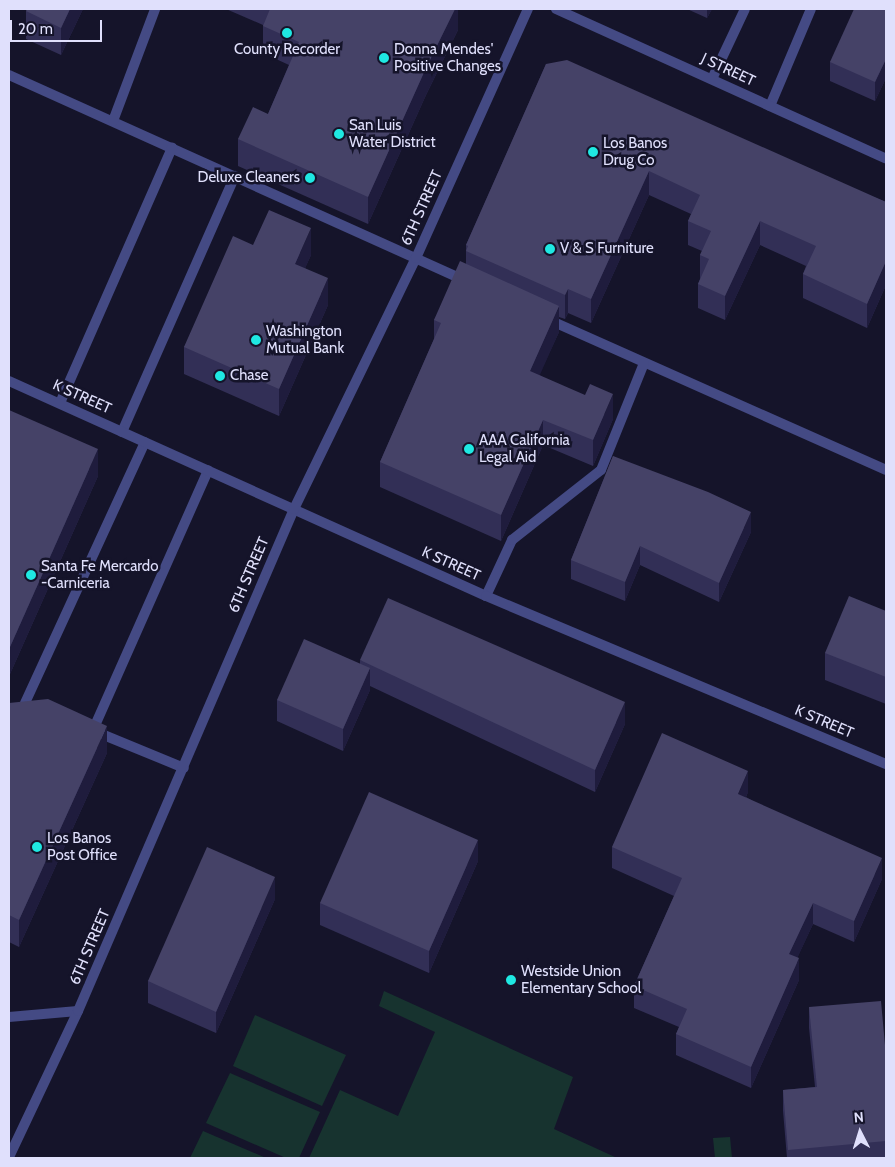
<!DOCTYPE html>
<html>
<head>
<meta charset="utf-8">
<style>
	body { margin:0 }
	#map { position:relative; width:895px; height:1167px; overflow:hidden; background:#15142a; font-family:Cabin,sans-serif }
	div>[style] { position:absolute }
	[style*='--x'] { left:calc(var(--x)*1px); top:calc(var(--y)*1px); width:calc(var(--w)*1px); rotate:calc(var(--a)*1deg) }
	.green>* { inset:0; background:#17332f }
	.service>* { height:10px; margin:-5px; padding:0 5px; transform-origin:5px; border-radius:5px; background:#444a84 }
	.minor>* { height:10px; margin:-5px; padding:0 5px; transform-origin:5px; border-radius:5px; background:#444a84 }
	.wall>* { inset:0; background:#322f56 }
	.shaded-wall>* { inset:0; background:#1f1c3d }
	.building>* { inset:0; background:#454267 }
	.dots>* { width:14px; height:14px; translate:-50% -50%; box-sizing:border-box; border:2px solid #15142a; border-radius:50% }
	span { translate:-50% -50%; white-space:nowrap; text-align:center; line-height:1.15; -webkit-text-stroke:5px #15142a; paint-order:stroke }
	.poi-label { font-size:15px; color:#e0e0fc }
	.left { translate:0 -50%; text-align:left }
	.right { translate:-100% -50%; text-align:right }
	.street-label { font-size:15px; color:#e0e0fc }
	.frame { position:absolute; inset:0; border:10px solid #e0e0fc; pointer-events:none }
	.north { position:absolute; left:835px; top:1107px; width:50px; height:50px; -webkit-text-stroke:4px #15142a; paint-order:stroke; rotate:355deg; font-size:14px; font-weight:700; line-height:20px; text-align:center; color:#e0e0fc }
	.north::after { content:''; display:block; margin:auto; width:18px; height:22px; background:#e0e0fc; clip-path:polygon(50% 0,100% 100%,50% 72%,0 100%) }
	.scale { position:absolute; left:10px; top:20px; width:92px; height:22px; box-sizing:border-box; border:2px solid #e0e0fc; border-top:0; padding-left:6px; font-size:15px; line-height:18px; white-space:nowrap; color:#e0e0fc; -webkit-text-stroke:4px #15142a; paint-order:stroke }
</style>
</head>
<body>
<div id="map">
	<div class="green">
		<div style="clip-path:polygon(384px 991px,573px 1077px,554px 1129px,617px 1158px,309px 1158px,340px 1090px,398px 1116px,435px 1032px,379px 1006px)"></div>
		<div style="clip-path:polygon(255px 1015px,346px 1055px,322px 1106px,233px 1066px)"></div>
		<div style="clip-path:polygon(230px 1073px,320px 1112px,299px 1158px,286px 1158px,206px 1123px)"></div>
		<div style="clip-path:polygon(203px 1131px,266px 1158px,190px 1158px)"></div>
		<div style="clip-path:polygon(730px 1137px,732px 1158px,715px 1158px,713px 1138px)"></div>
	</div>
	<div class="service">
		<div style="--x:9;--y:75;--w:501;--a:24.26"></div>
		<div style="--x:712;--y:79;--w:77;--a:-64.8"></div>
		<div style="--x:770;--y:106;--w:105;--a:-67.1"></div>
		<div style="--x:113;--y:121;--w:120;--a:-69.4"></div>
		<div style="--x:547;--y:319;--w:371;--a:24"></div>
		<div style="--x:60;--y:403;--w:279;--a:-66.3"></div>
		<div style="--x:122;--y:432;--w:280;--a:-66.2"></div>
		<div style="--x:486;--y:596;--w:62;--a:-65.1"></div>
		<div style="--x:512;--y:540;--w:113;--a:-38.2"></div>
		<div style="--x:601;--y:470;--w:115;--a:-68.1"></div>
		<div style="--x:25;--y:703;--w:287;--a:-65.3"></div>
		<div style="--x:93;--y:730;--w:284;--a:-66.1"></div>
		<div style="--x:94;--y:731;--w:97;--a:22.3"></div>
	</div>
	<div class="minor">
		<div style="--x:556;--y:9;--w:362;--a:24.4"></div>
		<div style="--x:9;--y:381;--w:523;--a:24.26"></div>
		<div style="--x:486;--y:596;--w:434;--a:22.8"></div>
		<div style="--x:9;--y:1017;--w:69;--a:-5"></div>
		<div style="--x:9;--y:1157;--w:161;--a:-64.7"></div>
		<div style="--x:78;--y:1011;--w:546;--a:-66.72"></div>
		<div style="--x:294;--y:509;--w:279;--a:-64.1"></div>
		<div style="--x:416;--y:258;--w:273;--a:-65.8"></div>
	</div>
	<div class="wall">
		<div style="clip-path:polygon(83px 9px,61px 55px,26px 39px,26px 11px)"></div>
		<div style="clip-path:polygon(226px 9px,458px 9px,458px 30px,426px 95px,368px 224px,238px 166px,238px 139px,268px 114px,289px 65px,263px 53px,263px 25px)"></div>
		<div style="clip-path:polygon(687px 9px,712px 9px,707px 18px)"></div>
		<div style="clip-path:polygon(886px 9px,886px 78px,875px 101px,830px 81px,830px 62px)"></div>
		<div style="clip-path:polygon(546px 64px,886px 202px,886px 285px,867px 328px,803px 298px,803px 274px,806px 266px,760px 245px,725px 320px,698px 308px,698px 284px,700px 279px,700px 255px,702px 251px,688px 245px,688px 221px,691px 214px,649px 195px,591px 323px,568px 313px,565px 319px,559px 317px,559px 332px,539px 375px,613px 419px,593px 466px,543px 445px,501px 541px,380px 487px,380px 462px,434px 339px,434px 320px,466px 264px,466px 245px)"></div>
		<div style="clip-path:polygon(253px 245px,311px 255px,305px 268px,328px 305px,279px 416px,184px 374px,184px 347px)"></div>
		<div style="clip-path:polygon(9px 410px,98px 476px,10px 674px,9px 673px)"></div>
		<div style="clip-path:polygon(613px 456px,751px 532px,719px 602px,640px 565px,625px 601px,571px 579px,571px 560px)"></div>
		<div style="clip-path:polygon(886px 611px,886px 704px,825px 680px,825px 653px)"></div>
		<div style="clip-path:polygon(360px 660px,625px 724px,595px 792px,370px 686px,370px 690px,343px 751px,277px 721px,277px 700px,360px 664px)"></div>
		<div style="clip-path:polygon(9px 703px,107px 753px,19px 947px,9px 942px)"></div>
		<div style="clip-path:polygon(748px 792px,746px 797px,882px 879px,854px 942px,813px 924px,797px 958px,799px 980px,751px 1088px,676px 1055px,676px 1034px,679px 1027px,634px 1008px,634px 986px,674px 896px,612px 868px,612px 847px)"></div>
		<div style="clip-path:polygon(478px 861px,429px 973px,320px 925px,320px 903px)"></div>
		<div style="clip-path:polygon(275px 899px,216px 1033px,148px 1003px,148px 981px)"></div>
		<div style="clip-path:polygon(809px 1007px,886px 1056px,886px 1158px,787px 1158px,783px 1111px,783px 1090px,815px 1087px,809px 1028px)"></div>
	</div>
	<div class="shaded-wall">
		<div style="clip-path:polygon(70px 9px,83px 9px,61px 55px,61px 28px)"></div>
		<div style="clip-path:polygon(455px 9px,458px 9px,458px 30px,426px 95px,368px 224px,368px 197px,426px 68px)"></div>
		<div style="clip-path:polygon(707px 9px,712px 9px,707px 18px)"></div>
		<div style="clip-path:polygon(886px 59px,886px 78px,875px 101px,875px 82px)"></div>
		<div style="clip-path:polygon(649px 171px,649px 195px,591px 323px,591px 299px)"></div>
		<div style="clip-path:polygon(760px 221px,760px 245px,725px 320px,725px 296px)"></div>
		<div style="clip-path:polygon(311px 228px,311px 255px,295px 291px,295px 264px)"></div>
		<div style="clip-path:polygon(886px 261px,886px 285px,867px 328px,867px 304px)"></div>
		<div style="clip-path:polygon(328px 278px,328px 305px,279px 416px,279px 389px)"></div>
		<div style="clip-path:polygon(568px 289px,568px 313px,565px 319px,565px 295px)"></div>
		<div style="clip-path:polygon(559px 306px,559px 332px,530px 397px,530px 371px)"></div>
		<div style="clip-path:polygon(613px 394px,613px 419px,593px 466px,593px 440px)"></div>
		<div style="clip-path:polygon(543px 420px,543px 445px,501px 541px,501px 515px)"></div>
		<div style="clip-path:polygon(98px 449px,98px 476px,10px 674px,10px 647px)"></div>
		<div style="clip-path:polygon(751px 512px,751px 532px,719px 602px,719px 583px)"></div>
		<div style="clip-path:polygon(640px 546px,640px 565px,625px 601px,625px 582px)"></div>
		<div style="clip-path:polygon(370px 668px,370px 690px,343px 751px,343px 729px)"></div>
		<div style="clip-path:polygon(625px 702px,625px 724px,595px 792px,595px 770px)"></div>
		<div style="clip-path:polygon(107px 726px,107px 753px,19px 947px,19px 920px)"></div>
		<div style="clip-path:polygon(748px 771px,748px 792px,738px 815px,738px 794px)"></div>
		<div style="clip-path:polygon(478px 840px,478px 861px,429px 973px,429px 951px)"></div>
		<div style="clip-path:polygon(882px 858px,882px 879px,854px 942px,854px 921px)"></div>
		<div style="clip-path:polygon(275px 877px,275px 899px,216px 1033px,216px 1012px)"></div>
		<div style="clip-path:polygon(813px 903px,813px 924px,789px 976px,789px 954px)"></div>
		<div style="clip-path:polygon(799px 958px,799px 980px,751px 1088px,751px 1067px)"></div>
	</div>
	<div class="building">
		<div style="clip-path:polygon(27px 9px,70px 9px,61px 28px,26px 11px)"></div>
		<div style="clip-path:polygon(270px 9px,455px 9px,426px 68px,368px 197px,238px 139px,253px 107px,268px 114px,299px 42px,263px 26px)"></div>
		<div style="clip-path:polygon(854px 9px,886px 9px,886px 59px,875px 82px,830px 62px)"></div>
		<div style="clip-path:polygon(567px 60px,886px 202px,886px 261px,867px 304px,803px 274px,816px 246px,760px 221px,725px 296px,698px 284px,709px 259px,700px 255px,711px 231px,688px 221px,700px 195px,649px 171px,591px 299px,568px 289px,565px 295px,466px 251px,468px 246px,466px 245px,546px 64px)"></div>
		<div style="clip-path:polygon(269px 210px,311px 228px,295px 264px,328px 278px,279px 389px,184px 347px,233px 236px,253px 245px)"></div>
		<div style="clip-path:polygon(460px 261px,559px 306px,530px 371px,585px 395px,590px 384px,613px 394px,593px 440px,543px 420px,501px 515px,380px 462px,441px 323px,434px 320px)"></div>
		<div style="clip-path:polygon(9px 410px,98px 449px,10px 647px,9px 646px)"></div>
		<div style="clip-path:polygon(613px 456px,708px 492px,751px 512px,719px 583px,640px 546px,625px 582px,571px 560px)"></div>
		<div style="clip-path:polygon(849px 596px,886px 611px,886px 677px,825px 653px)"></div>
		<div style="clip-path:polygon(388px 598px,625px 702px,595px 770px,360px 660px)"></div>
		<div style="clip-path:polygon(304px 639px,370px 668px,343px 729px,277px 700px)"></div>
		<div style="clip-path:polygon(48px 699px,107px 726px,19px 920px,9px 915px,9px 703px)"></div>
		<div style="clip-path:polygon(662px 733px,748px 771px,738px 794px,882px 858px,854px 921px,813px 903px,789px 954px,799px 958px,751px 1067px,676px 1034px,687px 1009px,634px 986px,682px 878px,612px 847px)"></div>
		<div style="clip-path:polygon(369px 792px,478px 840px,429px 951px,320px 903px)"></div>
		<div style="clip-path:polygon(207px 847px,275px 877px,216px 1012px,148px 981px)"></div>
		<div style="clip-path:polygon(881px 1001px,886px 1056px,886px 1066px,885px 1067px,886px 1078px,886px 1141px,788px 1150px,783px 1090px,817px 1087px,809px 1007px)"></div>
	</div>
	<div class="dots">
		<div style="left:287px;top:33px;background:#1fe8e2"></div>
		<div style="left:384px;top:58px;background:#1fe8e2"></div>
		<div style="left:339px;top:134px;background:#1fe8e2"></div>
		<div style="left:593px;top:152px;background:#1fe8e2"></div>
		<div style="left:310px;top:178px;background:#1fe8e2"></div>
		<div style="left:550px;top:249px;background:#1fe8e2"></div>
		<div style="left:256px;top:340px;background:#1fe8e2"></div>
		<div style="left:220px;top:376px;background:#1fe8e2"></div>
		<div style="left:469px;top:449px;background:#1fe8e2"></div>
		<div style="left:31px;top:575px;background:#1fe8e2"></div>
		<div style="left:37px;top:847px;background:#1fe8e2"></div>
		<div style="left:511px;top:980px;background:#1fe8e2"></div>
	</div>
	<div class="poi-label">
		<span class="left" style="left:394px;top:58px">Donna Mendes'<br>Positive Changes</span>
		<span style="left:287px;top:50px">County Recorder</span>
		<span class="left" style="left:349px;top:134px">San Luis<br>Water District</span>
		<span class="left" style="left:603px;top:152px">Los Banos<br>Drug Co</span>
		<span class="right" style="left:300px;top:178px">Deluxe Cleaners</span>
		<span class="left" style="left:560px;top:249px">V &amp; S Furniture</span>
		<span class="left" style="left:266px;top:340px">Washington<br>Mutual Bank</span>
		<span class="left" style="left:230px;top:376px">Chase</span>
		<span class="left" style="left:479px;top:449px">AAA California<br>Legal Aid</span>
		<span class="left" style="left:41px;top:575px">Santa Fe Mercardo<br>-Carniceria</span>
		<span class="left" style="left:47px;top:847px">Los Banos<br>Post Office</span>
		<span class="left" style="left:521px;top:980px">Westside Union<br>Elementary School</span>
	</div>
	<div class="street-label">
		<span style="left:728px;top:70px;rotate:25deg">J STREET</span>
		<span style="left:422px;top:208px;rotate:-66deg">6TH STREET</span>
		<span style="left:82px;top:397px;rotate:24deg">K STREET</span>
		<span style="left:451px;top:564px;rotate:24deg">K STREET</span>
		<span style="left:249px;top:575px;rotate:-67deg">6TH STREET</span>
		<span style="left:824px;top:722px;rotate:23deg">K STREET</span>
		<span style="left:90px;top:947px;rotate:-67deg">6TH STREET</span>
	</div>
	<div class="frame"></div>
	<div class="north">N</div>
	<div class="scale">20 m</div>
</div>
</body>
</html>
